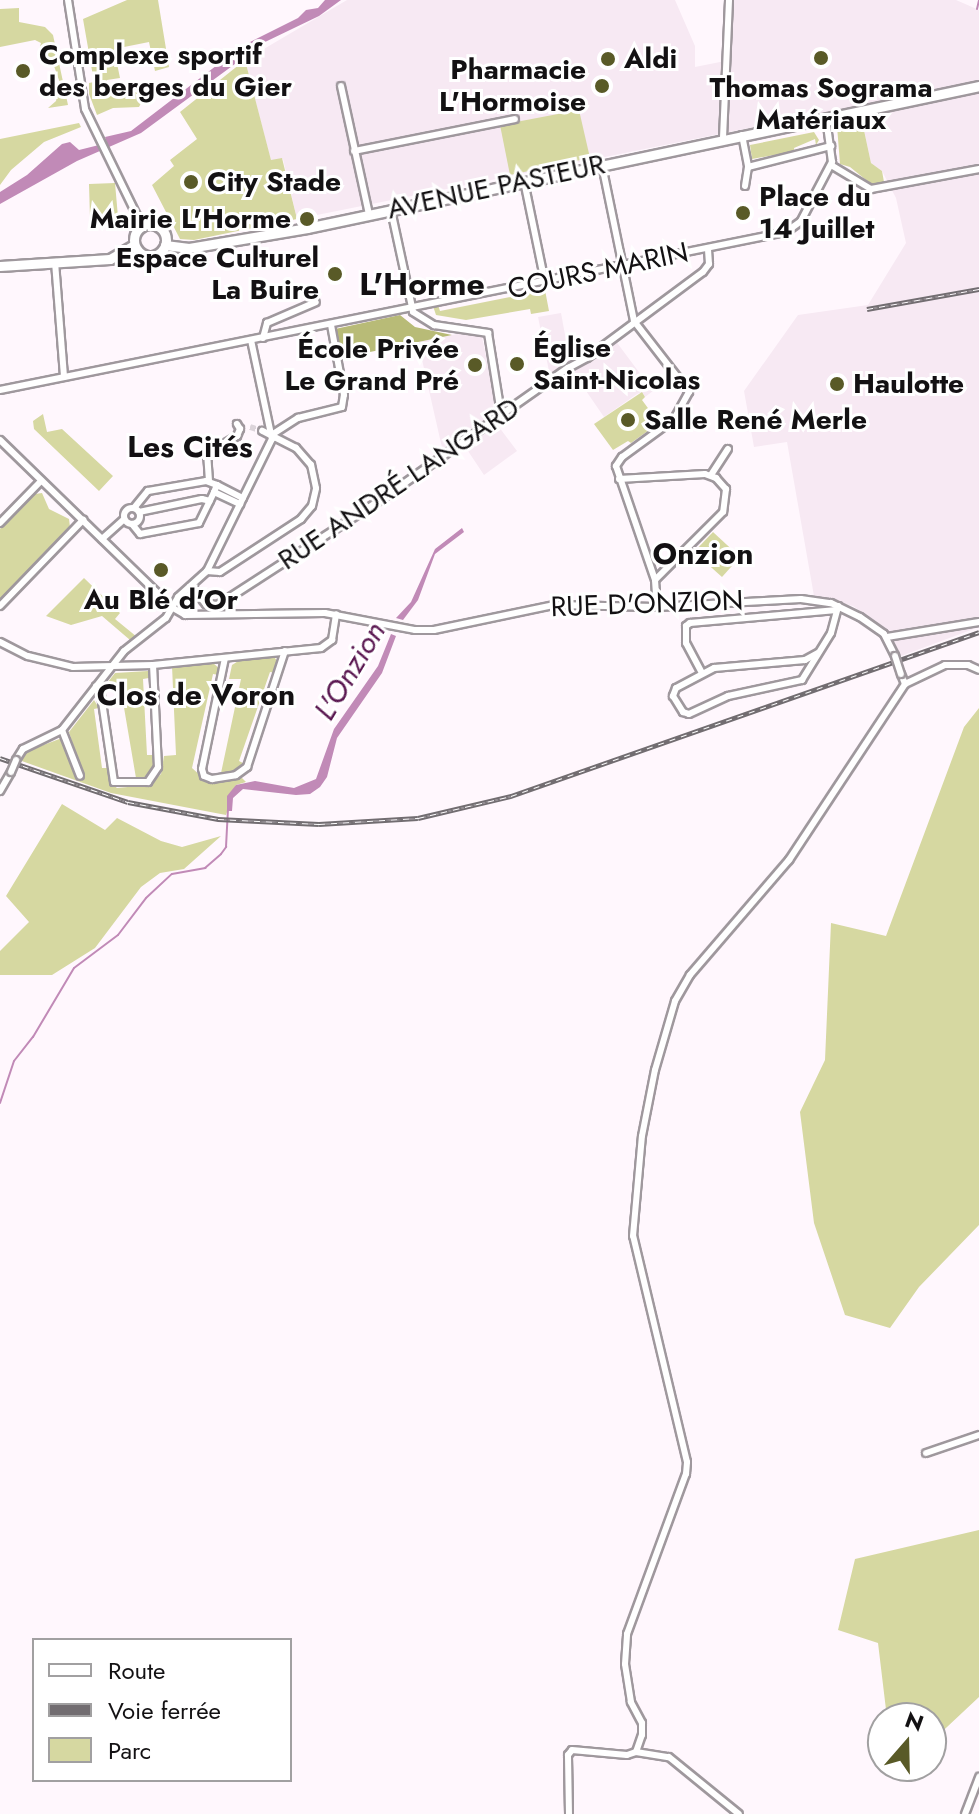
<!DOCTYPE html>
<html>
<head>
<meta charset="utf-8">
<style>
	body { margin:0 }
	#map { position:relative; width:979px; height:1814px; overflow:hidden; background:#fff7fd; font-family:Jost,sans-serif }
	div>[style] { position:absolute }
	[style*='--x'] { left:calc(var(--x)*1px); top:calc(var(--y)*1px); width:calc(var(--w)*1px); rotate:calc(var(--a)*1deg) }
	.built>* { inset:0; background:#f7e9f3 }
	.green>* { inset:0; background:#d6d8a1 }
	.forest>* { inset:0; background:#b8bb77 }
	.water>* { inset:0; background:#c18ab7 }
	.stream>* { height:2px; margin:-1px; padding:0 1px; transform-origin:1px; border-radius:1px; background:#c18ab7 }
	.street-tunnel>* { height:6px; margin-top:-3px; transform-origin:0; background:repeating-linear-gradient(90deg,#dcd4da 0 6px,transparent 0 9px) }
	.roads { filter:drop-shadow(2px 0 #9f989d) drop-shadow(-2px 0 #9f989d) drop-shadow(0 2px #9f989d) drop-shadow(0 -2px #9f989d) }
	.street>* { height:6px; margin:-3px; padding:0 3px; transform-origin:3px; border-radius:3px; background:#fff }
	.street>.ring { margin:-3px; padding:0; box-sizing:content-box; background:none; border:6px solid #fff; border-radius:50% }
	.secondary>* { height:9px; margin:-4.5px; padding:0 4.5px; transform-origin:4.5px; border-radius:4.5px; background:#fff }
	.secondary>.ring { margin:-4.5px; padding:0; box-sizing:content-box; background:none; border:9px solid #fff; border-radius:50% }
	.rail>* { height:5px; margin-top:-2.5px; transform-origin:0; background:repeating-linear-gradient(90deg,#fff 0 6px,#726d71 0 12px); box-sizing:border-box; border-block:2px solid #726d71 }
	.bridges { filter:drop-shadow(2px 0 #9f989d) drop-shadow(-2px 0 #9f989d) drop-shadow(0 2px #9f989d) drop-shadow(0 -2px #9f989d) }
	.street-bridge>* { height:6px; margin:-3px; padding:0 3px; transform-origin:3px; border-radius:3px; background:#fff }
	.dots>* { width:22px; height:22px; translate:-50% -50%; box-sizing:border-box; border:4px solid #fff; border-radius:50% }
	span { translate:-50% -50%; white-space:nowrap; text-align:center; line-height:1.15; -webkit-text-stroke:6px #fff; paint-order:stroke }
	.poi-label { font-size:28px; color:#131113; font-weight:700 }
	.left { translate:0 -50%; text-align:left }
	.right { translate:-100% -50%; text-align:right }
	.street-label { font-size:28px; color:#131113 }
	.neighbourhood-label { font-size:30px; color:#131113; font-weight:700 }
	.water-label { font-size:30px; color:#5a1851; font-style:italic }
	.quarter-label { font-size:32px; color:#131113; font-weight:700 }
	.legend { position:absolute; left:32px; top:1638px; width:260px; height:144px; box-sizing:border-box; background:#fff; border:2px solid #a1a0a1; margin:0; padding:10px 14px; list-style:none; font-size:24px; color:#131113 }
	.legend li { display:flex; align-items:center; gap:16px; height:40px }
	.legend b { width:40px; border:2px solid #a1a0a1 }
	.north { position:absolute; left:867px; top:1702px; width:80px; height:80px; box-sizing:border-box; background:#fff; border:2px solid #a1a0a1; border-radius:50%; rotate:20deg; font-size:22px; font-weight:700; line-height:32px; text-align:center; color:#131113 }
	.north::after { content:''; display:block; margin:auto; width:28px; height:36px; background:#595a27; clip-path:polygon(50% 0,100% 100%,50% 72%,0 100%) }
</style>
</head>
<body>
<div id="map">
	<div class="built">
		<div style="clip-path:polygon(347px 0,675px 0,695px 46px,695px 67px,730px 60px,734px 0,956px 0,979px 10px,979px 627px,901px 656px,889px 631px,853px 606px,814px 596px,787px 442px,754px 447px,744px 391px,798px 315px,868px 305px,906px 243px,896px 198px,882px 171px,871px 163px,859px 106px,297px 219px,283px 159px,271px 161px,245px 60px)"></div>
		<div style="clip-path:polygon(561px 313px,570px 362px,550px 376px,538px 317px)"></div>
		<div style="clip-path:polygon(467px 332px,482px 337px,496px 405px,489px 421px,443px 452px,418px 342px)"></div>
		<div style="clip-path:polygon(615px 340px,653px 391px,645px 397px,642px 392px,637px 394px,604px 417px,573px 372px)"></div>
		<div style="clip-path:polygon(496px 423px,517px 451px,484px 475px,464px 445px)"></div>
	</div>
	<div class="green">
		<div style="clip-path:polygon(127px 0,158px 0,169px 67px,155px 71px,149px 42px,114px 49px,120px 78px,107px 80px,107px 84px,123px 82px,125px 88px,137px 86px,142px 101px,139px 107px,113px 108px,97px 115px,89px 94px,89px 83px,94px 82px,83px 19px)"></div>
		<div style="clip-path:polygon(19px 8px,19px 22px,45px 27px,53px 35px,68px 105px,48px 108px,56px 101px,60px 83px,54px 66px,38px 54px,41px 43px,35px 40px,0 47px,0 9px)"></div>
		<div style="clip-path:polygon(245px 60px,271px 160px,282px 158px,297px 219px,194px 240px,180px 239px,152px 185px,174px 166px,170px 160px,197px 139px,180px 112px)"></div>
		<div style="clip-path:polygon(579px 110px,590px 158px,510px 175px,500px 125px)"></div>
		<div style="clip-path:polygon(862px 121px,871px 163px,882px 171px,884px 182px,871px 184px,850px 167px,840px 164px,837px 126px)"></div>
		<div style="clip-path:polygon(79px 123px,81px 127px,44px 142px,11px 170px,0 185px,0 139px)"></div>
		<div style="clip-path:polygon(814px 132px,819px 140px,816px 145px,815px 139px,794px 148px,795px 154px,790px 155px,785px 153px,752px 159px,750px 145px)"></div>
		<div style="clip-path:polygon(115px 183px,118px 217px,90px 218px,89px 184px)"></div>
		<div style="clip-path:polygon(545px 290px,549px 311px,531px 314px,530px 309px,466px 320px,436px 315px,433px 306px,438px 305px,440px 311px)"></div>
		<div style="clip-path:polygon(642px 392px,645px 397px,642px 400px,659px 423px,631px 443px,628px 441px,613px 450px,594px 424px)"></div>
		<div style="clip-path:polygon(43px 414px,47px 432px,62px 429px,113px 476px,99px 491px,34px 429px,33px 421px)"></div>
		<div style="clip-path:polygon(42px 493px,49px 509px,69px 519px,70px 527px,0 600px,0 529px,35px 494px)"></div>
		<div style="clip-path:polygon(713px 532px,740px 557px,722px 577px,694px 552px)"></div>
		<div style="clip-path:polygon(84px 578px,120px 613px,115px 619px,137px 637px,130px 640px,102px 616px,71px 625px,46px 616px)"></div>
		<div style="clip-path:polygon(274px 657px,278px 662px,276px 673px,270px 672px,239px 761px,245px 764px,232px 773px,221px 773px,241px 679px,229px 679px,232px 665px,240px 660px)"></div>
		<div style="clip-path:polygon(213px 663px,220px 669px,219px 675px,213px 674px,192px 768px,210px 784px,242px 778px,246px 782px,236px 785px,226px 815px,111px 793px,19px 760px,25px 752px,62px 738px,78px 780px,84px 779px,69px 732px,94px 700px,99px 708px,94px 709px,102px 768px,108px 768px,111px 783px,117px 788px,149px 785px,161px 774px,164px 756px,176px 755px,172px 666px)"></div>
		<div style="clip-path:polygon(148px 671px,149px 678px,143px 679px,147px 755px,154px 755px,154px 768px,145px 777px,136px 778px,121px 690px,109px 691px,108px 682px,115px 673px)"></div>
		<div style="clip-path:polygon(979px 708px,979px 1225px,919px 1287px,890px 1328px,845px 1315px,814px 1223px,800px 1112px,825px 1060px,831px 923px,886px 936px,964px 727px)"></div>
		<div style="clip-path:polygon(62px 804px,105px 830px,117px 818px,161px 841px,182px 847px,221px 836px,184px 869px,160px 873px,141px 887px,95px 948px,52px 975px,0 975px,0 951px,29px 922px,6px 896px)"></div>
		<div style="clip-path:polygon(979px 1530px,979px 1697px,931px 1742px,931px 1718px,887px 1718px,878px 1643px,838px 1630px,855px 1559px)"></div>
	</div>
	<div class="forest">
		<div style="clip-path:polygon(400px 315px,415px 327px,452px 335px,341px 358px,335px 329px)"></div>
	</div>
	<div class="water">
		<div style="clip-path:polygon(325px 0,341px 0,319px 16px,265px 42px,141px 133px,77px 161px,0 204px,0 192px,27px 175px,62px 144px,70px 142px,79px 150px,107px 143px,105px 137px,131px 131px,242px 46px,298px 18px,306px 10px,318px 8px)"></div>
		<div style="clip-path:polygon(462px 528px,464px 532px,435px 554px,418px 600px,403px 620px,396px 618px,411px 602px,435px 549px)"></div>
		<div style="clip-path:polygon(391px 634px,396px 636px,382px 673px,337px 738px,327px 777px,320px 787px,310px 794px,296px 795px,243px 789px,233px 798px,232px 811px,227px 811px,227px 796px,236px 785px,255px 781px,294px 788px,316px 779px,334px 729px,378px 666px)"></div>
	</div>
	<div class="stream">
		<div style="--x:977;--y:9;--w:9;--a:-77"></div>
		<div style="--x:0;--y:1103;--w:44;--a:-71.6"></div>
		<div style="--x:14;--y:1061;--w:31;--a:-52"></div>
		<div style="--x:33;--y:1037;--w:80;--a:-59.3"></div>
		<div style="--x:74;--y:968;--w:55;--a:-36.9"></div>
		<div style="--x:118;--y:935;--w:46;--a:-52.9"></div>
		<div style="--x:146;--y:898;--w:35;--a:-43"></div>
		<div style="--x:172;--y:874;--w:34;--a:-10"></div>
		<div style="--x:205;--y:868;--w:21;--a:-41"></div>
		<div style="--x:221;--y:854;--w:9;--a:-54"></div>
		<div style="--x:226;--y:847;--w:38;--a:-87"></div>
	</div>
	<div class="street-tunnel">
		<div style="--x:250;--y:427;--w:13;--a:18"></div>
	</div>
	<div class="roads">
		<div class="street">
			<div style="--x:68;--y:0;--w:110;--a:81.1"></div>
			<div style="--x:85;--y:109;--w:130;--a:64"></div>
			<div style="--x:341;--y:86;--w:131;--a:77.7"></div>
			<div style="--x:742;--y:135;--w:33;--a:79"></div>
			<div style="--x:723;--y:138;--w:138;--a:-87.5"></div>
			<div style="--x:354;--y:151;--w:164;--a:-11.2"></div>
			<div style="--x:602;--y:165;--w:159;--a:78.4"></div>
			<div style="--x:634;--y:321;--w:90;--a:52.2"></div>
			<div style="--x:689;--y:392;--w:31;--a:119"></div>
			<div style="--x:674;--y:419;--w:64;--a:143.8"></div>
			<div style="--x:622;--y:457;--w:11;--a:124"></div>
			<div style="--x:616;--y:466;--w:120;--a:71.1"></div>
			<div style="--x:655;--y:580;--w:27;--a:86"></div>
			<div style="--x:831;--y:165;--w:47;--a:31"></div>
			<div style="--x:871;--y:189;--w:110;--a:-10.5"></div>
			<div style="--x:524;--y:181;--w:103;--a:78.3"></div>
			<div style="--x:745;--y:186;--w:19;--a:-81"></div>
			<div style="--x:748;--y:167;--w:86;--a:-14.2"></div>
			<div style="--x:391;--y:210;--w:104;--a:77.8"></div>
			<div style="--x:413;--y:312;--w:25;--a:32"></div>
			<div style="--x:434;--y:325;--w:55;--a:8.4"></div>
			<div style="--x:488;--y:333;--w:81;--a:80.8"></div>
			<div style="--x:55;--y:262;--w:115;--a:85.5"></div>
			<div style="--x:263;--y:338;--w:16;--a:-75"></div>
			<div style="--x:267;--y:323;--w:53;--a:-23.2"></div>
			<div style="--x:0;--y:390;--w:802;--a:-11.37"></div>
			<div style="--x:786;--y:232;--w:19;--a:-36"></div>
			<div style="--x:801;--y:221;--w:67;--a:-62.3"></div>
			<div style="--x:832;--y:162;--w:44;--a:-97.8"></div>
			<div style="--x:273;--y:434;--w:30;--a:-33"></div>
			<div style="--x:298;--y:418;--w:45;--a:-14"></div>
			<div style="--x:342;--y:407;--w:12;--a:-81"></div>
			<div style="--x:344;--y:395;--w:71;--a:-100.5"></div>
			<div style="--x:0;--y:440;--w:241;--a:44.2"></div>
			<div style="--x:173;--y:608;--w:14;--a:30"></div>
			<div style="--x:185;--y:615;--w:140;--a:-0.8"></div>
			<div style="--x:325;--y:613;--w:92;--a:10.7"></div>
			<div style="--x:415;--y:630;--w:19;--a:0"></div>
			<div style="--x:434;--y:630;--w:123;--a:-11.8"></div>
			<div style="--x:554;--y:605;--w:103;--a:1.1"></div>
			<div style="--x:657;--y:607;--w:144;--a:-3.2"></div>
			<div style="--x:801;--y:599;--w:30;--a:8"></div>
			<div style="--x:831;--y:603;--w:32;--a:26"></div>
			<div style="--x:860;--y:617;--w:29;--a:35"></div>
			<div style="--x:884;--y:634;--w:25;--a:63"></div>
			<div style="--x:711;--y:475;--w:31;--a:-57"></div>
			<div style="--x:619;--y:479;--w:86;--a:-3.3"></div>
			<div style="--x:705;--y:474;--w:12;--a:20"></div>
			<div style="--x:716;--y:478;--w:15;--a:48"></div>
			<div style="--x:726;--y:489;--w:23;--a:97"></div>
			<div style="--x:723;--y:512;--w:96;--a:135"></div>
			<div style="--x:209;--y:481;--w:27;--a:-94"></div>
			<div style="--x:207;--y:454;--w:35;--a:-31"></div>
			<div style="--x:237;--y:436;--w:8;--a:-67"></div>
			<div style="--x:240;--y:429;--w:6;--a:-121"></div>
			<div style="--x:217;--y:485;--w:29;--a:27"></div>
			<div class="ring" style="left:124px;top:508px;width:10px;height:10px"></div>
			<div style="--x:134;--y:508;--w:22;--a:-51"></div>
			<div style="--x:148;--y:491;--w:59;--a:-9.8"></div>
			<div style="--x:206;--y:481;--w:12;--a:20"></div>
			<div style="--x:217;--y:485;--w:8;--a:113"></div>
			<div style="--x:214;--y:492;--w:29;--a:25"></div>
			<div style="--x:139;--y:512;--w:64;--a:-11.7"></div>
			<div style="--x:202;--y:499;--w:8;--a:14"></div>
			<div style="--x:0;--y:523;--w:59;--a:-45.7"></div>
			<div style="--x:132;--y:524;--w:13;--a:51"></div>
			<div style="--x:140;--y:534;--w:60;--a:-10.6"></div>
			<div style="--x:199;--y:523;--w:34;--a:-64"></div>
			<div style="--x:102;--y:539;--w:30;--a:-42"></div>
			<div style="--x:207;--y:571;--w:13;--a:4"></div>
			<div style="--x:220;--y:572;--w:97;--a:-33.2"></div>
			<div style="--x:301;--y:519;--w:17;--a:-50"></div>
			<div style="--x:312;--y:506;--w:18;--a:-77"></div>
			<div style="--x:316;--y:488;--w:24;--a:-102"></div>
			<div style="--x:311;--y:465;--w:23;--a:-131"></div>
			<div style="--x:296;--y:448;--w:38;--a:-153"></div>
			<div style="--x:192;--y:587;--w:22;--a:51"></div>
			<div style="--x:206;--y:604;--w:12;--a:5"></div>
			<div style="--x:218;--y:605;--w:195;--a:-32.9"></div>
			<div style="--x:382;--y:499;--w:228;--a:-35.2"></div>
			<div style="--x:568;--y:368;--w:21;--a:-28"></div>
			<div style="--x:587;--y:358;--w:144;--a:-36.6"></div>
			<div style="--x:703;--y:272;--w:10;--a:-53"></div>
			<div style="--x:709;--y:264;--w:16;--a:-94"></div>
			<div style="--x:0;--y:606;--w:120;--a:-46"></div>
			<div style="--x:887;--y:637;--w:93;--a:-9.3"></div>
			<div style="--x:0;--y:642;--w:31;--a:27"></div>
			<div style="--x:28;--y:656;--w:46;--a:13.7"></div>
			<div style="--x:73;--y:667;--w:80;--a:-1.4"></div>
			<div style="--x:153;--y:665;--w:169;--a:-5.8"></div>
			<div style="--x:321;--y:648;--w:14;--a:-36"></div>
			<div style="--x:332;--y:640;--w:26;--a:-81"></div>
			<div style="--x:818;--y:653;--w:15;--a:152"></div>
			<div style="--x:805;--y:660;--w:91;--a:175"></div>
			<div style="--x:714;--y:668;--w:43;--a:152.2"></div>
			<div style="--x:676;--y:688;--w:9;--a:111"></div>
			<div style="--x:673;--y:696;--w:19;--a:58"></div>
			<div style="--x:683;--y:712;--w:6;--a:18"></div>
			<div style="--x:689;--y:714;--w:43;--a:-24.8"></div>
			<div style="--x:728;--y:696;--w:76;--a:-12.2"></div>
			<div style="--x:802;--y:680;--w:55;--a:-58.3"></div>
			<div style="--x:831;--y:633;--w:28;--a:-75"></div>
			<div style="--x:225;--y:658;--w:113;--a:101.7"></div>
			<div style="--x:202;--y:769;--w:7;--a:74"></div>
			<div style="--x:204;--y:776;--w:9;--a:21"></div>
			<div style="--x:212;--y:779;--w:24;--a:-9"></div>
			<div style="--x:236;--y:775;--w:14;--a:-36"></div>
			<div style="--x:247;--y:767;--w:122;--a:-71.9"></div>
			<div style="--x:702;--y:673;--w:34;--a:-118"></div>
			<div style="--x:686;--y:643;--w:17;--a:-90"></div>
			<div style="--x:686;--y:626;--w:5;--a:-37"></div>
			<div style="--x:690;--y:623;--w:147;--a:-5.1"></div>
			<div style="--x:901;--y:674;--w:11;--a:68"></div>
			<div style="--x:905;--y:684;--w:44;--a:-25.4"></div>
			<div style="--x:945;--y:665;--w:23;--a:0"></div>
			<div style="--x:968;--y:665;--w:12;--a:24"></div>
			<div style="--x:96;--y:686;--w:10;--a:61"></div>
			<div style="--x:101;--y:695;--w:88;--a:81.5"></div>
			<div style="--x:114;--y:782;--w:34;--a:0"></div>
			<div style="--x:148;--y:782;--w:18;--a:-56"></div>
			<div style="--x:158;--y:767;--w:102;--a:-92.8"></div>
			<div style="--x:62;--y:730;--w:49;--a:68.6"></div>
			<div style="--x:16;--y:760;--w:13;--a:-58"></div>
			<div style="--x:23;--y:749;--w:43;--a:-26"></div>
			<div style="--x:62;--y:730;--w:100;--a:-51.9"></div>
			<div style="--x:124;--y:651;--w:53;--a:-38.2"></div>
			<div style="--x:166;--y:618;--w:24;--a:-60"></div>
			<div style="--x:178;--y:597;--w:39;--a:-42"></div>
			<div style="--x:207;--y:571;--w:147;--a:-63.8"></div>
			<div style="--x:272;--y:439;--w:101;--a:-102"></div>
			<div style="--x:0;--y:791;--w:22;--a:-60"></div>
			<div style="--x:926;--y:1453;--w:56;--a:-18.8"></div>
			<div style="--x:636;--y:1752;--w:33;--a:9"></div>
			<div style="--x:669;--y:1757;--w:90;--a:39.2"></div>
			<div style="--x:569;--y:1814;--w:59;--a:-91"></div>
			<div style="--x:568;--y:1755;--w:6;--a:-51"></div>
			<div style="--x:572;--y:1750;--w:55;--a:5.2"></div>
			<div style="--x:627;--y:1755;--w:9;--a:-18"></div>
			<div style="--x:636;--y:1752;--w:18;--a:-71"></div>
			<div style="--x:642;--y:1735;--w:12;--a:-90"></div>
			<div style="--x:642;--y:1723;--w:24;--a:-118"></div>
			<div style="--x:631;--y:1702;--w:38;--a:-99"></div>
			<div style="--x:625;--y:1664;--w:30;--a:-86"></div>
			<div style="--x:627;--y:1634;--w:171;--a:-69.8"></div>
			<div style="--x:686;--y:1474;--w:12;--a:-85"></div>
			<div style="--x:687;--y:1462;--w:232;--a:-103.4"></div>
			<div style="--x:633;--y:1236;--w:100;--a:-84.9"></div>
			<div style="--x:642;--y:1136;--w:67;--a:-78.9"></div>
			<div style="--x:655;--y:1070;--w:72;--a:-73.8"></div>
			<div style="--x:675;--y:1001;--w:30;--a:-60"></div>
			<div style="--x:690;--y:975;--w:152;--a:-49.3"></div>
			<div style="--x:789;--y:860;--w:211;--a:-56.6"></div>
			<div style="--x:965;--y:1814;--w:40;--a:-69"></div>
		</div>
		<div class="secondary">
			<div class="ring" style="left:134px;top:224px;width:23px;height:23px"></div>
			<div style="--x:165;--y:245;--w:24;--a:7"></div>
			<div style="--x:189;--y:248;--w:120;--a:-9.6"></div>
			<div style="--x:307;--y:228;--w:687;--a:-11.93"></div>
			<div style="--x:0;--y:266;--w:110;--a:-3.6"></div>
			<div style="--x:110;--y:259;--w:28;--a:-30"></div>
		</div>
	</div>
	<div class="rail">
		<div style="--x:867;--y:309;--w:114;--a:-10.1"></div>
		<div style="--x:0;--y:758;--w:135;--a:19"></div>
		<div style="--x:128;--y:802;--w:92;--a:10.7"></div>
		<div style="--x:218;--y:819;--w:101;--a:2.8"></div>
		<div style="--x:319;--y:824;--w:99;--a:-3.5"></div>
		<div style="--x:418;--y:818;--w:96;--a:-13.3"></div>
		<div style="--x:511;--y:796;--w:496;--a:-19.3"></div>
	</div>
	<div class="bridges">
		<div class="street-bridge">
			<div style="--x:895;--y:656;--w:19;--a:72"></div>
			<div style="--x:11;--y:772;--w:13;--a:-67"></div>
		</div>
	</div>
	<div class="dots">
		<div style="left:821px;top:58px;background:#595a27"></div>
		<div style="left:608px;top:59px;background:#595a27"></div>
		<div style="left:23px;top:71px;background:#595a27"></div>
		<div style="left:602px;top:86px;background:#595a27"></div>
		<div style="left:191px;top:182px;background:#595a27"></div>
		<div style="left:743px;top:213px;background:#595a27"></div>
		<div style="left:307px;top:219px;background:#595a27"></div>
		<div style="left:335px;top:274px;background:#595a27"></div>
		<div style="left:517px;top:364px;background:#595a27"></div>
		<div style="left:475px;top:365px;background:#595a27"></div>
		<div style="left:837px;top:384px;background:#595a27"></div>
		<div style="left:628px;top:420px;background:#595a27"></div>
		<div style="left:161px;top:570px;background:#595a27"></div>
	</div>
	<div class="poi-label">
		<span class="left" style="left:39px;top:71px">Complexe sportif<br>des berges du Gier</span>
		<span class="left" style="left:624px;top:59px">Aldi</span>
		<span class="right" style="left:586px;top:86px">Pharmacie<br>L'Hormoise</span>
		<span style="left:821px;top:104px">Thomas Sograma<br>Matériaux</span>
		<span class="left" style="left:207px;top:182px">City Stade</span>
		<span class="left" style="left:759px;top:213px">Place du<br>14 Juillet</span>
		<span class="right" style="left:291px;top:219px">Mairie L'Horme</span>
		<span class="right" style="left:319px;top:274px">Espace Culturel<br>La Buire</span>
		<span class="left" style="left:533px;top:364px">Église<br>Saint-Nicolas</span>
		<span class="right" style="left:459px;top:365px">École Privée<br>Le Grand Pré</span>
		<span class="left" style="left:853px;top:384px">Haulotte</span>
		<span class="left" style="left:644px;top:420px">Salle René Merle</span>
		<span style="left:161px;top:600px">Au Blé d'Or</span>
	</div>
	<div class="street-label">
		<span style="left:496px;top:187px;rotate:-12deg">AVENUE PASTEUR</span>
		<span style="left:598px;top:271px;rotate:-12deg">COURS MARIN</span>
		<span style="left:399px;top:484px;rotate:-34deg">RUE ANDRÉ LANGARD</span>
		<span style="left:647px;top:604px;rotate:-2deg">RUE D'ONZION</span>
	</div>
	<div class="neighbourhood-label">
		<span style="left:190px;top:447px">Les Cités</span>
		<span style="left:703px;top:554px">Onzion</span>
		<span style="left:196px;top:695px">Clos de Voron</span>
	</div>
	<div class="water-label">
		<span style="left:350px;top:671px;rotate:-59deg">L'Onzion</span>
	</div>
	<div class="quarter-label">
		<span style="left:422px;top:284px">L'Horme</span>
	</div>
	<ul class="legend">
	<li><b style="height:10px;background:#fff"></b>Route</li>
	<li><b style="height:10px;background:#726d71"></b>Voie ferrée</li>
	<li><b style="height:22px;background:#d6d8a1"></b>Parc</li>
	</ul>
	<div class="north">N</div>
</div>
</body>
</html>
